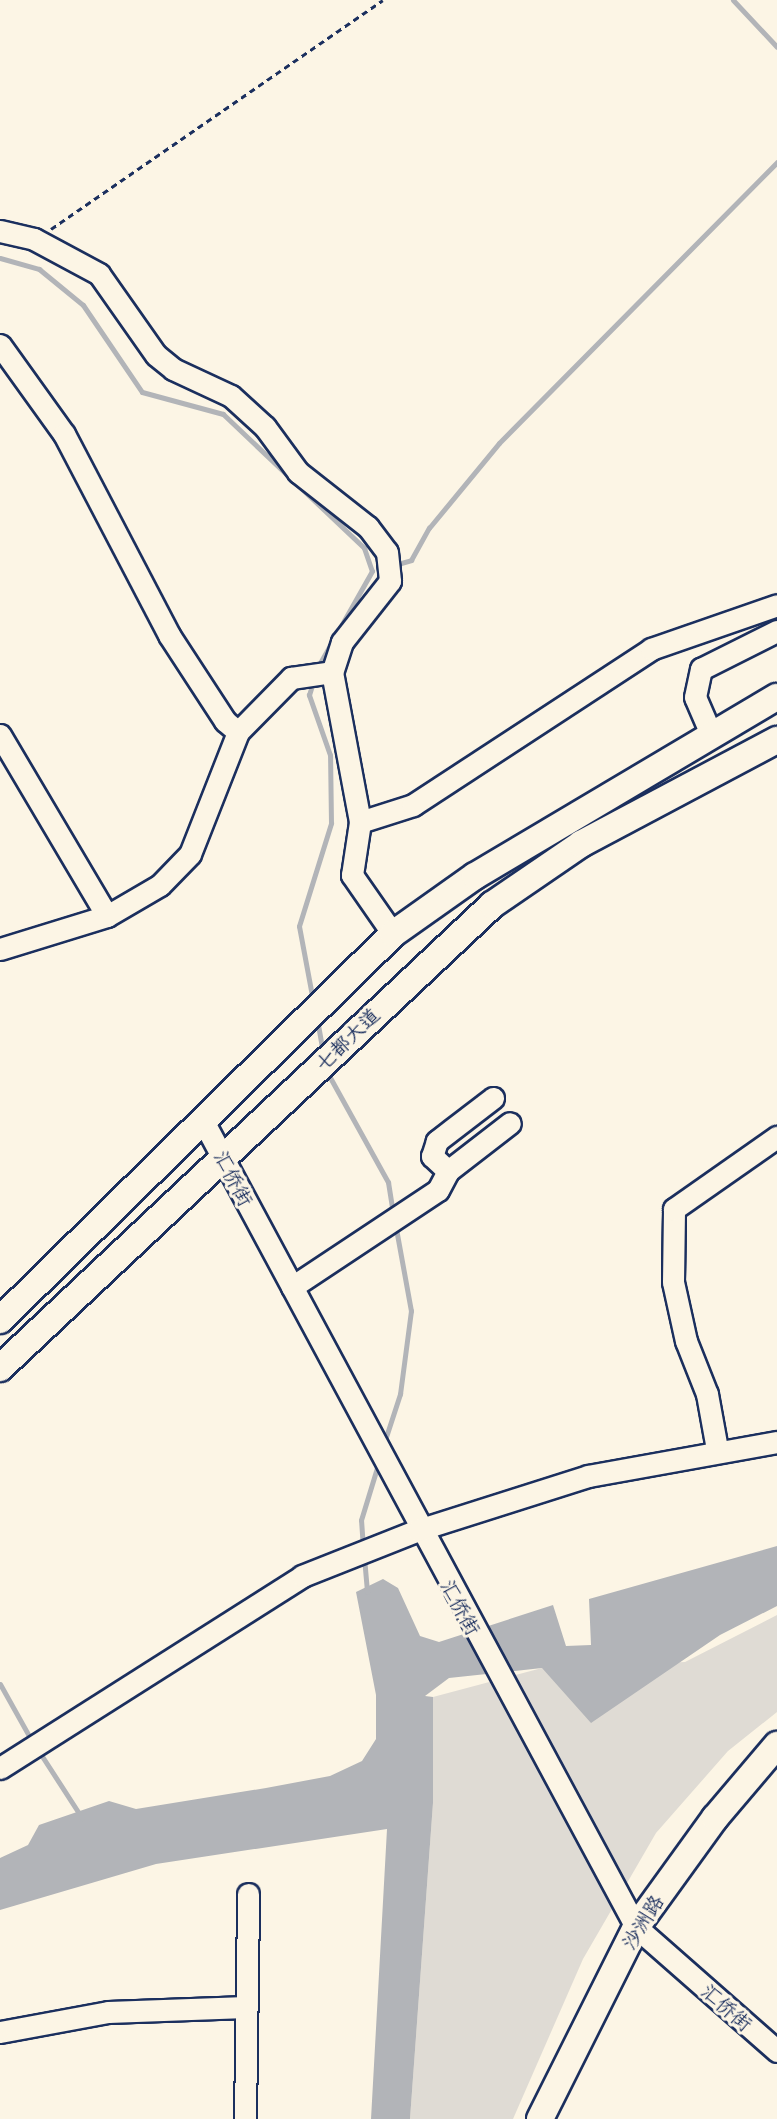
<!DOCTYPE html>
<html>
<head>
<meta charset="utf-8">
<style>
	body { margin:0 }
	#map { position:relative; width:777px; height:2119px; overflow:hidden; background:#fcf5e5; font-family:"Patrick Hand","LXGW WenKai TC",sans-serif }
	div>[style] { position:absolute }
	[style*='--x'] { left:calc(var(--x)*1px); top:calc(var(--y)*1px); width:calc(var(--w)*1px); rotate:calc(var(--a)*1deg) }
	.green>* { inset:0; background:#dfdbd4 }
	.water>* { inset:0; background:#b2b4b8 }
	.stream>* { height:5px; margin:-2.5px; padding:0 2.5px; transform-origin:2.5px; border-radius:2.5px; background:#b2b4b8 }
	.path>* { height:3px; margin-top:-1.5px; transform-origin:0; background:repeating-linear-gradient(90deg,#1b2f5e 0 6px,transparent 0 10.5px) }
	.roads { filter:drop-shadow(2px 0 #1b2f5e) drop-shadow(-2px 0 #1b2f5e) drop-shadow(0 2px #1b2f5e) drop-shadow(0 -2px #1b2f5e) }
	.minor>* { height:21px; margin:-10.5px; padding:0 10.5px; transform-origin:10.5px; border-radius:10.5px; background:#fcf5e5 }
	.major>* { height:26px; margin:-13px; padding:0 13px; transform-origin:13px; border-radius:13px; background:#fcf5e5 }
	span { translate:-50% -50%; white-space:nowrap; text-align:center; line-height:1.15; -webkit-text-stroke:6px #fcf5e5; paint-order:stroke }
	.street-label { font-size:20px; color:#1b2f5e }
</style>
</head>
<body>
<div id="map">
	<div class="green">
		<div style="clip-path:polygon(777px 1615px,777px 1712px,728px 1751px,656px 1833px,583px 1959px,513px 2119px,410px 2119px,433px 1803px,433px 1697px,542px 1668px,685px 1662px)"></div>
	</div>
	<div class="water">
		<div style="clip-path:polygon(777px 1546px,777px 1606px,720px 1635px,591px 1723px,542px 1668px,449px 1678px,425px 1696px,433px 1697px,433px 1803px,410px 2119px,371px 2119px,387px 1829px,156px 1864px,0 1910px,0 1858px,28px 1845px,39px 1825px,109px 1801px,136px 1809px,266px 1788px,330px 1776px,362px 1761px,376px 1739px,376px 1695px,356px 1592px,383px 1579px,398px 1588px,420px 1636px,439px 1642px,553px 1605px,566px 1646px,591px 1645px,589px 1599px)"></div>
	</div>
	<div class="stream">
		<div style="--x:733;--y:0;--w:64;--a:46.9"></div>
		<div style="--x:0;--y:258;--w:41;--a:15.8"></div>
		<div style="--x:39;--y:269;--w:57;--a:39.3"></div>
		<div style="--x:83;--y:305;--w:105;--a:55.9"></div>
		<div style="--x:142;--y:392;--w:84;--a:15.2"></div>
		<div style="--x:223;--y:414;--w:195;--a:43.5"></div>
		<div style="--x:364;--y:548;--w:24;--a:71"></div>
		<div style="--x:372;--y:571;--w:114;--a:119.5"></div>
		<div style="--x:394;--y:565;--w:18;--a:-16"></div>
		<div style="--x:411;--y:560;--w:37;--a:-61"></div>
		<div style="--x:429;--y:528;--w:110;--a:-50.5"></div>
		<div style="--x:499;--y:443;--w:395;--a:-45.3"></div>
		<div style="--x:313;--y:1001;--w:76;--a:-100.6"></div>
		<div style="--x:299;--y:926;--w:108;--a:-72.7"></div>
		<div style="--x:331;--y:823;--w:68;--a:-90.8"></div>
		<div style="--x:330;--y:755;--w:64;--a:-109.3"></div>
		<div style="--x:309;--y:695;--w:17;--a:-73"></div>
		<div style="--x:317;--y:1019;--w:36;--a:80"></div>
		<div style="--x:327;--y:1072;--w:126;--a:61"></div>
		<div style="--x:388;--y:1182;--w:32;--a:81"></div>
		<div style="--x:384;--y:1443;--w:52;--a:-71.9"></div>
		<div style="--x:400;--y:1394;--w:84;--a:-82.5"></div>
		<div style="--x:411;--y:1311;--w:89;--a:-100.3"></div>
		<div style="--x:363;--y:1548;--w:28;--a:-94"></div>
		<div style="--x:361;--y:1520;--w:62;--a:-73"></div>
		<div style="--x:364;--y:1557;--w:35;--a:85"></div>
		<div style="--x:0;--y:1684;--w:68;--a:60.8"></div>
		<div style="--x:38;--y:1750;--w:81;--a:57.1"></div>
	</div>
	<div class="path">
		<div style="--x:51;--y:229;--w:403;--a:-34.6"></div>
	</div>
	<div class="roads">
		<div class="minor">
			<div style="--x:0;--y:231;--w:35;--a:13"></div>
			<div style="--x:34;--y:239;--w:74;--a:28.3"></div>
			<div style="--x:99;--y:274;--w:99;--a:54.9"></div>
			<div style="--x:156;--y:355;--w:22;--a:39"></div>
			<div style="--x:173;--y:369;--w:64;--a:25"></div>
			<div style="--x:231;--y:396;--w:46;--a:42.4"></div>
			<div style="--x:265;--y:427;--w:56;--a:53.7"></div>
			<div style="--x:298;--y:472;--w:89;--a:38.2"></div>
			<div style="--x:368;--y:527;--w:31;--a:53"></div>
			<div style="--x:387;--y:552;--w:29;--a:84"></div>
			<div style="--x:390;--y:581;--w:78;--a:128.2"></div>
			<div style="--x:342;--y:642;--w:32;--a:108"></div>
			<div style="--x:332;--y:672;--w:153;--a:79.4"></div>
			<div style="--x:0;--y:345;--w:110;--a:54.3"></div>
			<div style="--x:64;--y:434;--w:227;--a:62.4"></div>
			<div style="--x:169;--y:635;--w:103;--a:56.9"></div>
			<div style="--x:225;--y:721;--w:17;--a:40"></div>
			<div style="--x:711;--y:734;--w:40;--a:-113.4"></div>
			<div style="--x:695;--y:697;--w:29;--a:-78"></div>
			<div style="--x:701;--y:669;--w:85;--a:-26.6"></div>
			<div style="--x:0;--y:735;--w:210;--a:59.4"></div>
			<div style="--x:393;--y:934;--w:72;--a:-124.8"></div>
			<div style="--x:352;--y:875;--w:54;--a:-81.4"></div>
			<div style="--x:360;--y:822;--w:56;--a:-17.8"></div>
			<div style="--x:413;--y:805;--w:285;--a:-33.2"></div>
			<div style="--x:651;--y:649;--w:133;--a:-19.2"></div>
			<div style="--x:0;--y:949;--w:112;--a:-17.1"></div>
			<div style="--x:107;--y:916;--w:61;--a:-30.3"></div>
			<div style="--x:160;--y:885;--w:43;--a:-45.9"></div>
			<div style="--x:190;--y:854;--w:131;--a:-68.5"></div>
			<div style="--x:238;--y:732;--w:76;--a:-45.5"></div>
			<div style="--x:291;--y:678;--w:41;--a:-8.3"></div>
			<div style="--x:493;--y:1098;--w:71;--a:142.5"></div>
			<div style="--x:437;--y:1141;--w:16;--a:108"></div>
			<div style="--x:432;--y:1156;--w:22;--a:43"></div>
			<div style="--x:448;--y:1171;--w:78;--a:-37.7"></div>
			<div style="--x:202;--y:1119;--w:917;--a:61.76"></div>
			<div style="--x:636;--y:1927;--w:188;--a:41.3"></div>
			<div style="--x:292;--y:1287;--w:175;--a:-33.6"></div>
			<div style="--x:438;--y:1190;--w:21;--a:-62"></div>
			<div style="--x:717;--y:1449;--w:56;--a:-100.3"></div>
			<div style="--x:707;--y:1394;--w:57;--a:-111.6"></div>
			<div style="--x:686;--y:1341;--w:60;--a:-102.4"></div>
			<div style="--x:673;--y:1282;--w:73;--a:-89.2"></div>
			<div style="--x:674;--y:1209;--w:126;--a:-35"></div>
			<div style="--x:0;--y:1768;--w:358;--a:-32.4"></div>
			<div style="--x:302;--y:1576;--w:125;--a:-21.6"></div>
			<div style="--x:418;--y:1530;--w:178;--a:-17.6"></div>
			<div style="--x:588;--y:1476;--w:192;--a:-10.2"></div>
			<div style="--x:0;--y:2032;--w:110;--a:-10.5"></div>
			<div style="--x:108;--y:2012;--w:138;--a:-2.1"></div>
			<div style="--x:245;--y:2119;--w:225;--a:-89.2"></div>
		</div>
		<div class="major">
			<div style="--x:0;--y:1320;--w:551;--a:-44.49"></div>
			<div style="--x:393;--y:934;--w:100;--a:-35.3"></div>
			<div style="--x:475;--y:876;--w:351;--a:-30.7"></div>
			<div style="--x:0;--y:1368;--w:676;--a:-43.26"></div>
			<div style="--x:492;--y:905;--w:108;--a:-34.4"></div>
			<div style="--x:581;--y:844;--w:222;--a:-28"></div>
			<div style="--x:540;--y:2119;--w:215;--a:-63.4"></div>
			<div style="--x:636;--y:1927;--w:135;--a:-54.1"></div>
			<div style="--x:715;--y:1818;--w:96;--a:-49.7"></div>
		</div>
	</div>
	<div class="street-label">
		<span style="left:347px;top:1039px;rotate:-44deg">七都大道</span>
		<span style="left:234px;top:1178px;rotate:62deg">汇侨街</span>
		<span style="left:461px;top:1607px;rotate:61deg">汇侨街</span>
		<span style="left:642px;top:1922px;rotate:-58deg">沙洲路</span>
		<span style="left:727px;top:2007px;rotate:41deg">汇侨街</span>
	</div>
</div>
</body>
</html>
